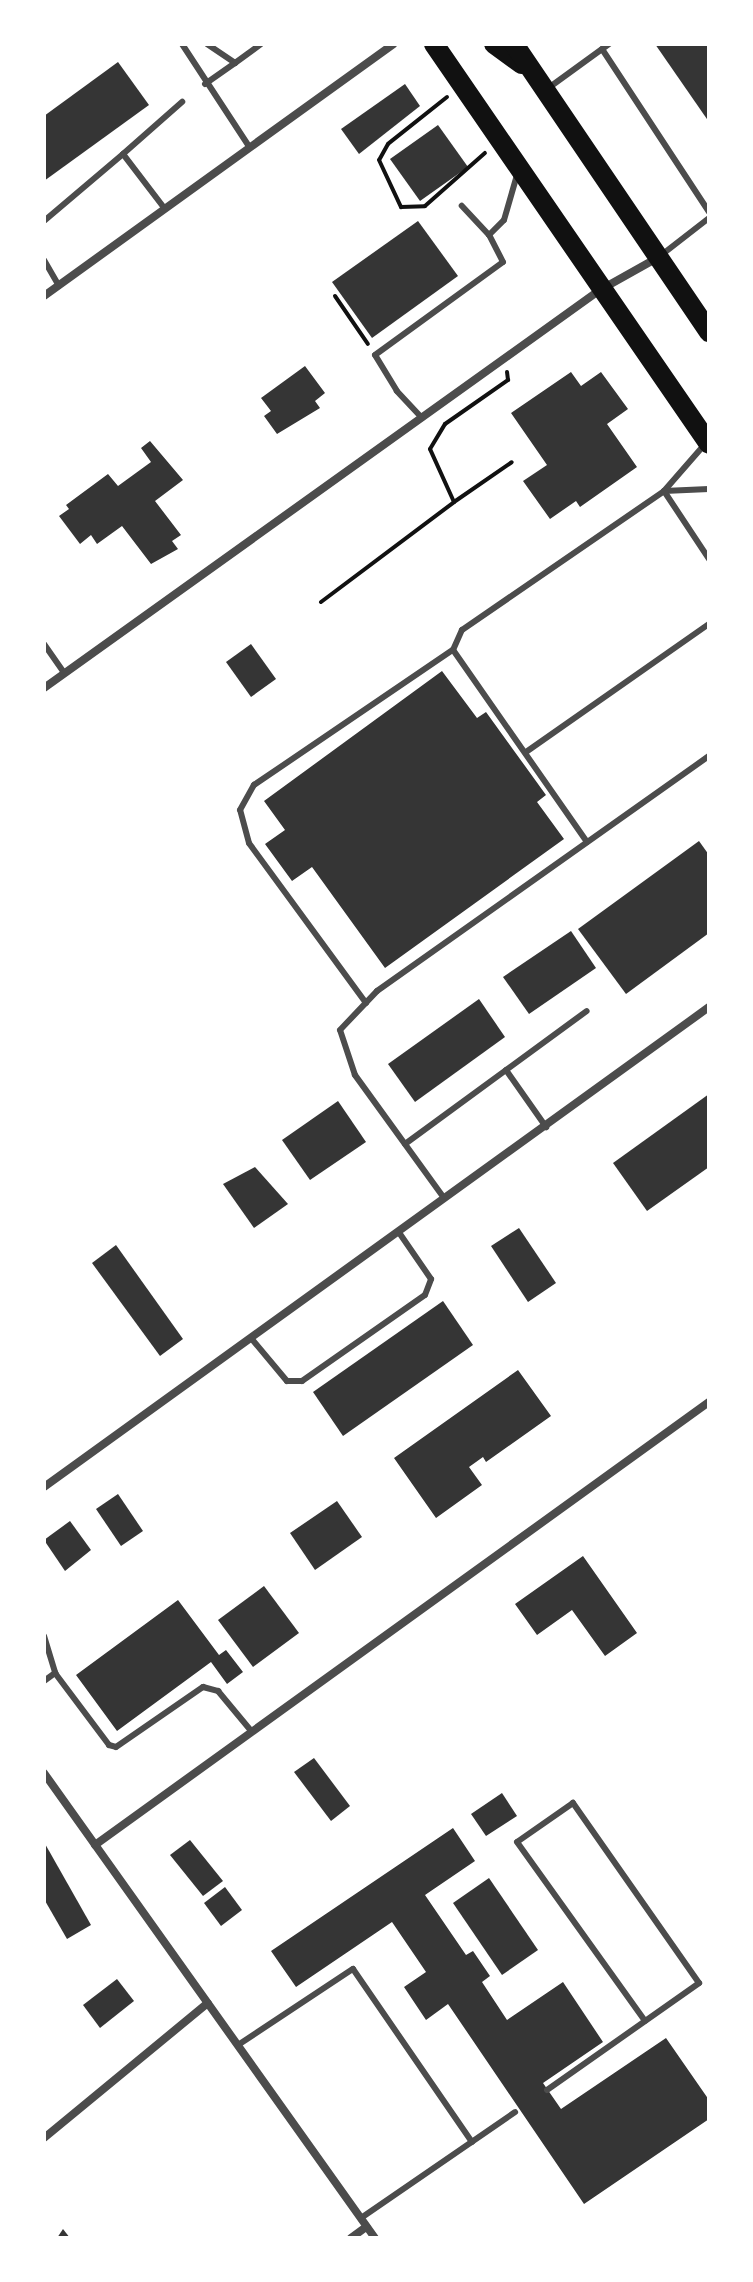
<!DOCTYPE html>
<html>
<head>
<meta charset="utf-8">
<style>
	body { margin:0 }
	#map { position:relative; width:753px; height:2282px; overflow:hidden; background:#fff; font-family:"DM Sans",sans-serif }
	div>[style] { position:absolute }
	[style*='--x'] { left:calc(var(--x)*1px); top:calc(var(--y)*1px); width:calc(var(--w)*1px); rotate:calc(var(--a)*1deg) }
	.building>* { inset:0; background:#353535 }
	.path>* { height:4px; margin:-2px; padding:0 2px; transform-origin:2px; border-radius:2px; background:#111 }
	.service>* { height:6px; margin:-3px; padding:0 3px; transform-origin:3px; border-radius:3px; background:#4c4c4c }
	.minor>* { height:8px; margin:-4px; padding:0 4px; transform-origin:4px; border-radius:4px; background:#4c4c4c }
	.primary>* { height:20px; margin:-10px; padding:0 10px; transform-origin:10px; border-radius:10px; background:#111 }
	span { translate:-50% -50%; white-space:nowrap; text-align:center; line-height:1.15; -webkit-text-stroke:6px #fff; paint-order:stroke }
	.frame { position:absolute; inset:0; border:46px solid #fff; pointer-events:none }
</style>
</head>
<body>
<div id="map">
	<div class="building">
		<div style="clip-path:polygon(655px 44px,709px 44px,709px 122px)"></div>
		<div style="clip-path:polygon(118px 62px,149px 105px,44px 181px,44px 116px)"></div>
		<div style="clip-path:polygon(405px 84px,420px 106px,359px 154px,341px 129px)"></div>
		<div style="clip-path:polygon(438px 125px,468px 167px,420px 201px,390px 159px)"></div>
		<div style="clip-path:polygon(418px 221px,458px 276px,372px 338px,332px 282px)"></div>
		<div style="clip-path:polygon(305px 366px,325px 393px,315px 401px,320px 408px,277px 434px,264px 416px,271px 411px,261px 398px)"></div>
		<div style="clip-path:polygon(571px 372px,581px 386px,601px 372px,628px 409px,607px 424px,637px 467px,580px 507px,576px 501px,550px 519px,523px 481px,547px 465px,511px 413px)"></div>
		<div style="clip-path:polygon(150px 441px,183px 480px,155px 501px,181px 535px,172px 541px,178px 549px,151px 564px,122px 526px,97px 544px,91px 535px,80px 544px,59px 516px,69px 509px,66px 505px,108px 474px,118px 486px,151px 462px,141px 448px)"></div>
		<div style="clip-path:polygon(251px 644px,276px 679px,251px 697px,226px 662px)"></div>
		<div style="clip-path:polygon(442px 671px,477px 718px,486px 712px,546px 795px,537px 802px,564px 839px,385px 968px,312px 867px,292px 881px,265px 844px,285px 830px,264px 801px)"></div>
		<div style="clip-path:polygon(699px 841px,709px 855px,709px 933px,626px 994px,578px 929px)"></div>
		<div style="clip-path:polygon(571px 931px,596px 968px,529px 1014px,503px 977px)"></div>
		<div style="clip-path:polygon(479px 999px,505px 1037px,415px 1102px,388px 1064px)"></div>
		<div style="clip-path:polygon(709px 1094px,709px 1167px,647px 1211px,613px 1163px)"></div>
		<div style="clip-path:polygon(338px 1101px,366px 1142px,310px 1180px,282px 1140px)"></div>
		<div style="clip-path:polygon(255px 1167px,288px 1204px,254px 1228px,223px 1184px)"></div>
		<div style="clip-path:polygon(519px 1228px,556px 1283px,528px 1302px,491px 1246px)"></div>
		<div style="clip-path:polygon(116px 1245px,183px 1339px,160px 1356px,92px 1263px)"></div>
		<div style="clip-path:polygon(443px 1301px,473px 1345px,343px 1436px,313px 1392px)"></div>
		<div style="clip-path:polygon(518px 1370px,551px 1416px,486px 1462px,483px 1457px,469px 1467px,482px 1485px,436px 1518px,394px 1458px)"></div>
		<div style="clip-path:polygon(118px 1494px,143px 1531px,121px 1546px,96px 1509px)"></div>
		<div style="clip-path:polygon(337px 1501px,362px 1537px,315px 1570px,290px 1533px)"></div>
		<div style="clip-path:polygon(70px 1521px,91px 1550px,65px 1571px,44px 1540px)"></div>
		<div style="clip-path:polygon(583px 1556px,637px 1633px,605px 1656px,572px 1610px,537px 1635px,515px 1604px)"></div>
		<div style="clip-path:polygon(264px 1586px,299px 1633px,253px 1667px,218px 1620px)"></div>
		<div style="clip-path:polygon(178px 1600px,219px 1655px,226px 1650px,243px 1672px,227px 1684px,211px 1662px,117px 1731px,76px 1675px)"></div>
		<div style="clip-path:polygon(314px 1758px,350px 1806px,331px 1821px,294px 1772px)"></div>
		<div style="clip-path:polygon(502px 1793px,517px 1816px,486px 1836px,471px 1814px)"></div>
		<div style="clip-path:polygon(453px 1828px,475px 1861px,425px 1895px,466px 1955px,473px 1951px,490px 1976px,482px 1982px,507px 2020px,563px 1982px,603px 2042px,543px 2083px,561px 2109px,666px 2038px,709px 2100px,709px 2119px,584px 2204px,448px 2004px,426px 2020px,404px 1987px,426px 1972px,392px 1922px,296px 1987px,271px 1951px)"></div>
		<div style="clip-path:polygon(190px 1840px,223px 1881px,203px 1896px,170px 1855px)"></div>
		<div style="clip-path:polygon(44px 1842px,91px 1925px,67px 1939px,44px 1899px)"></div>
		<div style="clip-path:polygon(489px 1878px,538px 1950px,502px 1975px,453px 1903px)"></div>
		<div style="clip-path:polygon(225px 1887px,242px 1910px,221px 1926px,204px 1903px)"></div>
		<div style="clip-path:polygon(117px 1979px,134px 2001px,100px 2028px,83px 2005px)"></div>
		<div style="clip-path:polygon(63px 2229px,70px 2238px,57px 2238px)"></div>
	</div>
	<div class="path">
		<div style="--x:447;--y:97;--w:75;--a:141.5"></div>
		<div style="--x:388;--y:144;--w:18;--a:119"></div>
		<div style="--x:379;--y:160;--w:52;--a:64.9"></div>
		<div style="--x:401;--y:207;--w:24;--a:-2"></div>
		<div style="--x:425;--y:206;--w:80;--a:-41.5"></div>
		<div style="--x:335;--y:296;--w:58;--a:55.5"></div>
		<div style="--x:454;--y:502;--w:70;--a:-34.6"></div>
		<div style="--x:321;--y:602;--w:166;--a:-36.9"></div>
		<div style="--x:454;--y:502;--w:58;--a:-114.4"></div>
		<div style="--x:430;--y:449;--w:29;--a:-59"></div>
		<div style="--x:445;--y:424;--w:77;--a:-34.9"></div>
		<div style="--x:508;--y:380;--w:8;--a:-97"></div>
	</div>
	<div class="service">
		<div style="--x:182;--y:44;--w:124;--a:56.8"></div>
		<div style="--x:207;--y:44;--w:34;--a:34"></div>
		<div style="--x:235;--y:63;--w:32;--a:-36"></div>
		<div style="--x:602;--y:49;--w:195;--a:56.7"></div>
		<div style="--x:205;--y:84;--w:37;--a:-35"></div>
		<div style="--x:547;--y:89;--w:77;--a:-36"></div>
		<div style="--x:165;--y:209;--w:69;--a:-127.4"></div>
		<div style="--x:123;--y:154;--w:79;--a:-41.4"></div>
		<div style="--x:44;--y:221;--w:104;--a:-40.3"></div>
		<div style="--x:489;--y:235;--w:21;--a:-45"></div>
		<div style="--x:504;--y:220;--w:47;--a:-73.9"></div>
		<div style="--x:660;--y:256;--w:62;--a:-37.8"></div>
		<div style="--x:44;--y:260;--w:30;--a:60"></div>
		<div style="--x:422;--y:418;--w:37;--a:-133"></div>
		<div style="--x:397;--y:391;--w:42;--a:-121.4"></div>
		<div style="--x:375;--y:355;--w:158;--a:-36"></div>
		<div style="--x:503;--y:262;--w:30;--a:-117"></div>
		<div style="--x:489;--y:235;--w:40;--a:-133"></div>
		<div style="--x:705;--y:444;--w:62;--a:131.1"></div>
		<div style="--x:664;--y:491;--w:45;--a:-2.5"></div>
		<div style="--x:44;--y:644;--w:35;--a:55"></div>
		<div style="--x:526;--y:752;--w:223;--a:-35"></div>
		<div style="--x:587;--y:842;--w:234;--a:-124.9"></div>
		<div style="--x:453;--y:650;--w:22;--a:-66"></div>
		<div style="--x:462;--y:630;--w:245;--a:-34.5"></div>
		<div style="--x:664;--y:491;--w:82;--a:56.5"></div>
		<div style="--x:366;--y:1003;--w:198;--a:-126.2"></div>
		<div style="--x:249;--y:843;--w:34;--a:-105"></div>
		<div style="--x:240;--y:810;--w:29;--a:-61"></div>
		<div style="--x:254;--y:785;--w:240;--a:-34.2"></div>
		<div style="--x:506;--y:1070;--w:70;--a:54.9"></div>
		<div style="--x:405;--y:1144;--w:225;--a:-36.2"></div>
		<div style="--x:444;--y:1198;--w:152;--a:-125.9"></div>
		<div style="--x:355;--y:1075;--w:47;--a:-108.4"></div>
		<div style="--x:340;--y:1030;--w:54;--a:-46.5"></div>
		<div style="--x:377;--y:991;--w:407;--a:-35.3"></div>
		<div style="--x:251;--y:1338;--w:56;--a:50.1"></div>
		<div style="--x:287;--y:1381;--w:15;--a:0"></div>
		<div style="--x:302;--y:1381;--w:150;--a:-35"></div>
		<div style="--x:425;--y:1295;--w:17;--a:-69"></div>
		<div style="--x:431;--y:1279;--w:58;--a:-124.5"></div>
		<div style="--x:44;--y:1636;--w:39;--a:73"></div>
		<div style="--x:44;--y:1681;--w:14;--a:-36"></div>
		<div style="--x:55;--y:1673;--w:90;--a:53.1"></div>
		<div style="--x:109;--y:1745;--w:7;--a:16"></div>
		<div style="--x:116;--y:1747;--w:106;--a:-34.6"></div>
		<div style="--x:203;--y:1687;--w:16;--a:15"></div>
		<div style="--x:218;--y:1691;--w:53;--a:50.3"></div>
		<div style="--x:238;--y:2045;--w:138;--a:-33.5"></div>
		<div style="--x:353;--y:1969;--w:210;--a:55.5"></div>
		<div style="--x:547;--y:2090;--w:186;--a:-35.1"></div>
		<div style="--x:699;--y:1983;--w:220;--a:-125"></div>
		<div style="--x:573;--y:1803;--w:68;--a:145.1"></div>
		<div style="--x:517;--y:1842;--w:220;--a:54.4"></div>
		<div style="--x:361;--y:2218;--w:187;--a:-34.5"></div>
	</div>
	<div class="minor">
		<div style="--x:44;--y:296;--w:431;--a:-35.8"></div>
		<div style="--x:44;--y:688;--w:684;--a:-35.6"></div>
		<div style="--x:600;--y:290;--w:65;--a:-29.3"></div>
		<div style="--x:44;--y:1487;--w:820;--a:-35.82"></div>
		<div style="--x:44;--y:1773;--w:571;--a:54.56"></div>
		<div style="--x:95;--y:1845;--w:757;--a:-35.81"></div>
		<div style="--x:44;--y:2138;--w:212;--a:-39.5"></div>
		<div style="--x:351;--y:2238;--w:19;--a:-36"></div>
	</div>
	<div class="primary">
		<div style="--x:434;--y:44;--w:485;--a:55.5"></div>
		<div style="--x:494;--y:44;--w:34;--a:36"></div>
		<div style="--x:514;--y:44;--w:348;--a:55.9"></div>
	</div>
	<div class="frame"></div>
</div>
</body>
</html>
